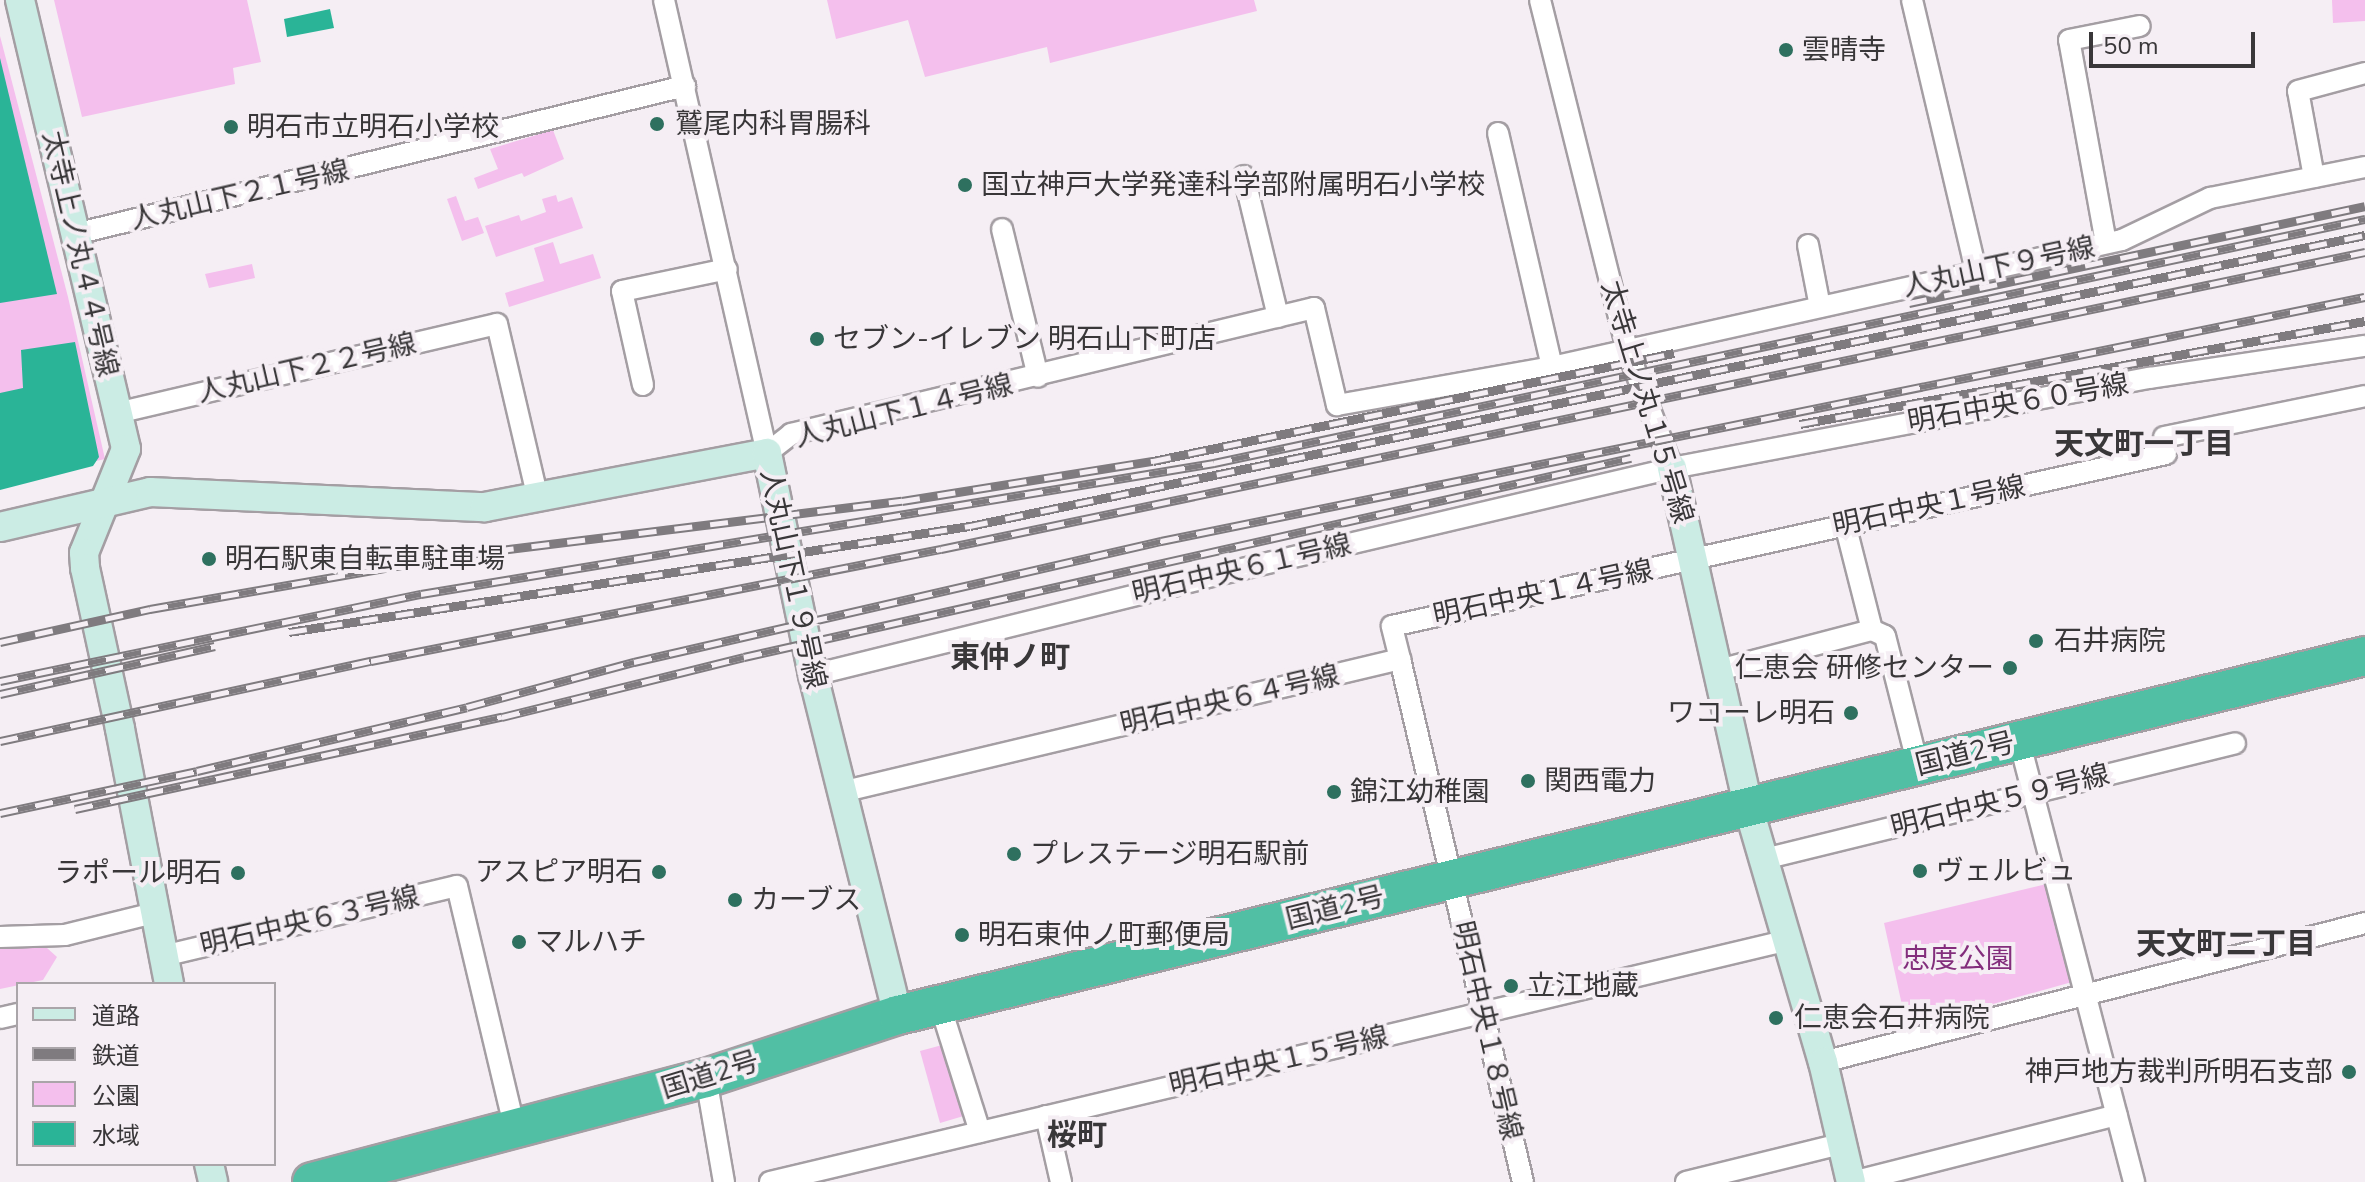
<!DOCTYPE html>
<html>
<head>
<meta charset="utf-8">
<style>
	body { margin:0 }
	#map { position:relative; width:2365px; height:1182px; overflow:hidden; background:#f5eef4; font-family:"Nunito Sans","Noto Sans JP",sans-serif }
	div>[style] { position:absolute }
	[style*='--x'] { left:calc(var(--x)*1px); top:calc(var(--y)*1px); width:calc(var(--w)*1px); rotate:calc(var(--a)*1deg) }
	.green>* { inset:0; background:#f4bfed }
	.water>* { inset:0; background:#2ab497 }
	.roads { filter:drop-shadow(2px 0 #a49ea3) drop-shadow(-2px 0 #a49ea3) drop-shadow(0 2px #a49ea3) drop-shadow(0 -2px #a49ea3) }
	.street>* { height:20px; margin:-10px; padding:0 10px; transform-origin:10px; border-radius:10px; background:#fff }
	.secondary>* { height:28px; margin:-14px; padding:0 14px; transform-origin:14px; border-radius:14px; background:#cbece4 }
	.highway>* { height:38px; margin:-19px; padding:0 19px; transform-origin:19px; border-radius:19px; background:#51bfa4 }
	.rail>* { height:9px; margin-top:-4.5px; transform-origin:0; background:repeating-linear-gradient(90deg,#f5eef4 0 18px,#7f7b7f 0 36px); box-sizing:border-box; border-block:2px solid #7f7b7f }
	.dots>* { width:22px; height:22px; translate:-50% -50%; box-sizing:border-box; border:4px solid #f5eef4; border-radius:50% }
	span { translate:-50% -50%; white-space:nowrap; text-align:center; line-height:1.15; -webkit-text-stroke:8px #f5eef4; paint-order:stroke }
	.poi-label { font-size:28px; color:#393739 }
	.left { translate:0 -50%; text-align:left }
	.right { translate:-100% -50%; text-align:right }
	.street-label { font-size:28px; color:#393739 }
	.park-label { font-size:28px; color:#832e7c }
	.neighbourhood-label { font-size:30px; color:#393739; font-weight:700 }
	.legend { position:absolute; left:16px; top:982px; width:260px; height:184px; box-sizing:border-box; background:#f5eef4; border:2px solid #aaa5a9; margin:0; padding:10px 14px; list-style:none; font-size:24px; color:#393739 }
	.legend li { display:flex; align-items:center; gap:16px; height:40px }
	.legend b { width:40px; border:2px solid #aaa5a9 }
	.scale { position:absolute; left:2089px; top:32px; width:166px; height:36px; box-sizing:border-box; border:4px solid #393739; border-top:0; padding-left:10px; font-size:24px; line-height:28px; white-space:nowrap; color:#393739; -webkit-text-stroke:6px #f5eef4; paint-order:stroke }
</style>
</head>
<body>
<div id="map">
	<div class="green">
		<div style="clip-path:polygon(54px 0,247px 0,261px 62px,233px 68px,235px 84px,82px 117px)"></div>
		<div style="clip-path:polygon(827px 0,1254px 0,1257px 11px,1050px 63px,1047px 47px,925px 77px,908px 20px,836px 39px)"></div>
		<div style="clip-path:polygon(2332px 0,2365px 0,2365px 21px,2333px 23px)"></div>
		<div style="clip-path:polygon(0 36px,68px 297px,105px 459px,0 483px)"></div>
		<div style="clip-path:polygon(553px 130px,564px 159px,524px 177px,522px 173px,478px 189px,474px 178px,498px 169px,490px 149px)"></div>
		<div style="clip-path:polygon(556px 195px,558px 202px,572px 197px,583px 228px,496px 257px,485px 226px,519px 215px,521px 221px,546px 212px,542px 199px)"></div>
		<div style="clip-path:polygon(456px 196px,465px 221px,478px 217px,484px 233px,462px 241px,447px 199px)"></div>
		<div style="clip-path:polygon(553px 242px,560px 264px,593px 254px,601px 278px,509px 307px,505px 293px,544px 281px,534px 248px)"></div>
		<div style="clip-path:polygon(252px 264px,255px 278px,209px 288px,205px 274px)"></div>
		<div style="clip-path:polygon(2055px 882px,2077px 971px,2072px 982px,1907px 1028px,1884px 923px)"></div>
		<div style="clip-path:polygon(47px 948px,57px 957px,43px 980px,0 989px,0 948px)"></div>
		<div style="clip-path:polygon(946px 1044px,967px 1115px,940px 1123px,920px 1051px)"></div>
	</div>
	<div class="water">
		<div style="clip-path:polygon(330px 9px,334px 28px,287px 37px,284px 19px)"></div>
		<div style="clip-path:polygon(0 58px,57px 294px,0 303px)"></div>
		<div style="clip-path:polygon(75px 342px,99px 457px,93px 466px,0 490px,0 393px,23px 388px,21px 350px)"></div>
	</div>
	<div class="roads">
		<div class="street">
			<div style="--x:664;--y:0;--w:465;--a:77.2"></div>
			<div style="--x:767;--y:453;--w:31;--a:-38"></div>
			<div style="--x:791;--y:434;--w:538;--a:-13.55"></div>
			<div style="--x:1314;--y:308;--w:100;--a:76.7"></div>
			<div style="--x:1337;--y:405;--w:218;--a:-10"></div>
			<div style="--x:1552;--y:367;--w:584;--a:-12.56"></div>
			<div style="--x:2122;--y:240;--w:98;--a:-25.5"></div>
			<div style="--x:2210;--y:198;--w:158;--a:-11.3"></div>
			<div style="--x:1540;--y:0;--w:360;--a:76"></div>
			<div style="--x:1627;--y:349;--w:127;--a:69.3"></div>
			<div style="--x:1912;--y:0;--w:278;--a:76.7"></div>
			<div style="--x:1498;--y:133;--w:240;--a:77"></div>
			<div style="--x:1244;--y:176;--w:145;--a:76.4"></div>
			<div style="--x:2314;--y:177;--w:87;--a:-100.5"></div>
			<div style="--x:2298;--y:91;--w:69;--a:-15"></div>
			<div style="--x:1002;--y:229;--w:152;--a:76.3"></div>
			<div style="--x:75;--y:234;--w:628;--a:-13.64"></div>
			<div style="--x:2106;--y:243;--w:206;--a:-100.3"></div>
			<div style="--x:2069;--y:40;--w:72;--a:-11.2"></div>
			<div style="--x:1808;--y:245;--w:63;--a:79"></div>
			<div style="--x:643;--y:385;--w:96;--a:-102.6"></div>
			<div style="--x:622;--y:291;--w:107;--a:-11.8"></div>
			<div style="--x:117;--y:413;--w:390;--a:-13.2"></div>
			<div style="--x:497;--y:324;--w:180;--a:76.8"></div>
			<div style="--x:2164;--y:437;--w:205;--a:-11.5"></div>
			<div style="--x:1845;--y:524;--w:109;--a:75.7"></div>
			<div style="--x:1872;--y:630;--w:14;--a:25"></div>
			<div style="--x:1885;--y:636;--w:133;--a:75.7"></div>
			<div style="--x:1400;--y:659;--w:34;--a:-104"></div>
			<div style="--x:1392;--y:626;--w:793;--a:-12.53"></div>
			<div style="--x:1719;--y:670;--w:158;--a:-14.7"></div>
			<div style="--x:813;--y:675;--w:403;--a:-13.9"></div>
			<div style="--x:1204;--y:578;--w:481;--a:-13.2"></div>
			<div style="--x:1672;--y:468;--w:486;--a:-10.7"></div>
			<div style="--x:2150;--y:378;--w:217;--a:-8.5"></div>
			<div style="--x:2019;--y:740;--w:457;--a:75.4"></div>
			<div style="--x:841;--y:792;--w:575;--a:-13.38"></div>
			<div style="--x:1400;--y:659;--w:537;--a:76.77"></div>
			<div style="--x:1764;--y:859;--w:485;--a:-13.8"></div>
			<div style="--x:0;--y:937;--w:65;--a:-1.8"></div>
			<div style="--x:65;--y:935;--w:92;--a:-13.9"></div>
			<div style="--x:163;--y:956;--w:302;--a:-13.4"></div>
			<div style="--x:457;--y:886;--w:250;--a:76.6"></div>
			<div style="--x:940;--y:1005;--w:133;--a:72.5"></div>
			<div style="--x:0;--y:1018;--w:18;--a:-13"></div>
			<div style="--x:1823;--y:1062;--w:560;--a:-14.38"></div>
			<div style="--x:706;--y:1078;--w:106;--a:80.2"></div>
			<div style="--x:1046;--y:1116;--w:68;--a:77.2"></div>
			<div style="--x:770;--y:1182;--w:1047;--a:-13.36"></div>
			<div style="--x:1686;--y:1182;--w:160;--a:-13.8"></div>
			<div style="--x:1852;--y:1182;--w:273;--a:-14.2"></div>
		</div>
		<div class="secondary">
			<div style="--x:20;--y:0;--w:461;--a:76.7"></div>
			<div style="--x:126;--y:449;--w:112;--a:112"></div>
			<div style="--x:84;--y:553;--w:15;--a:86"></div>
			<div style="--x:85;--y:568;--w:165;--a:77.7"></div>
			<div style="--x:120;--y:729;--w:260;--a:79.1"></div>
			<div style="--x:1672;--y:468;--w:346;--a:77.3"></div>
			<div style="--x:1748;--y:806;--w:267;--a:73.7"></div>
			<div style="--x:1823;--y:1062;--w:123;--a:76.9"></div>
			<div style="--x:0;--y:527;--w:154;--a:-13.1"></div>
			<div style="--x:150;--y:492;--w:335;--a:2.6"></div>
			<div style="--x:485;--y:507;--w:287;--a:-10.8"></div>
			<div style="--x:767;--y:453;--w:227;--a:78.3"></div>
			<div style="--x:813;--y:675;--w:350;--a:76"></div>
			<div style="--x:209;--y:1164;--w:18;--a:77"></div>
		</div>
		<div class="highway">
			<div style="--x:312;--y:1182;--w:407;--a:-14.8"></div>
			<div style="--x:706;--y:1078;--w:202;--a:-18.2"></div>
			<div style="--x:898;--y:1015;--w:1510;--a:-13.75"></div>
		</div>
	</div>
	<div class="rail">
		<div style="--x:1909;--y:303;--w:466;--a:-12"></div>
		<div style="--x:1800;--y:424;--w:574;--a:-10.33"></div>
		<div style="--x:289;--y:632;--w:689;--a:-8.85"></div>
		<div style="--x:970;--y:526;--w:1425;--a:-11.78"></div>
		<div style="--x:0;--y:642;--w:154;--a:-12.4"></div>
		<div style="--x:150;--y:609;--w:315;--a:-9.9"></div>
		<div style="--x:460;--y:555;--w:445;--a:-7"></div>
		<div style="--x:902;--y:501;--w:254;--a:-9.1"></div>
		<div style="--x:1153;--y:461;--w:532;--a:-11.71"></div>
		<div style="--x:0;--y:681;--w:430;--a:-11.7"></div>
		<div style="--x:421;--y:594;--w:804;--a:-9.38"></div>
		<div style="--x:1214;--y:463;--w:1177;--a:-11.97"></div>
		<div style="--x:0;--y:694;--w:220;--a:-12.6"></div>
		<div style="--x:0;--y:741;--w:380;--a:-12.2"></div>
		<div style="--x:371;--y:661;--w:581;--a:-11.12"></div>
		<div style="--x:941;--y:549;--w:1455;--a:-11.78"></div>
		<div style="--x:75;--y:809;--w:437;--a:-12.2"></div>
		<div style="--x:502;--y:717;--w:249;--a:-13.9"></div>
		<div style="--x:744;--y:657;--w:909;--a:-12.65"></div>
		<div style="--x:0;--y:813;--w:201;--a:-12"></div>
		<div style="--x:197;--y:771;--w:277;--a:-13.3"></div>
		<div style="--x:467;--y:707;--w:173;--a:-15.1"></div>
		<div style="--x:634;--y:662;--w:541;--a:-12.93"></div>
		<div style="--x:1161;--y:541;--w:1228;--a:-11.46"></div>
	</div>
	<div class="dots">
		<div style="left:1786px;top:50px;background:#2e705f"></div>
		<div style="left:657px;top:124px;background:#2e705f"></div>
		<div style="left:231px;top:127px;background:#2e705f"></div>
		<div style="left:965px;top:185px;background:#2e705f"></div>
		<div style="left:817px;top:339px;background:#2e705f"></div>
		<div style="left:209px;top:559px;background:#2e705f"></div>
		<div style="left:2036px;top:641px;background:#2e705f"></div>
		<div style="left:2010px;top:668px;background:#2e705f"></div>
		<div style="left:1851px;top:713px;background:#2e705f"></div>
		<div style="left:1528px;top:781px;background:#2e705f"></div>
		<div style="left:1334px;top:792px;background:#2e705f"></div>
		<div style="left:1014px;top:854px;background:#2e705f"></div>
		<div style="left:1920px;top:871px;background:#2e705f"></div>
		<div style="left:659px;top:872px;background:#2e705f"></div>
		<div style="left:238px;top:873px;background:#2e705f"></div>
		<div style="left:735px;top:900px;background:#2e705f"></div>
		<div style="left:962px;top:935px;background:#2e705f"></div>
		<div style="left:519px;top:942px;background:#2e705f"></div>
		<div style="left:1511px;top:986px;background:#2e705f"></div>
		<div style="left:1776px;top:1018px;background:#2e705f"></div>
		<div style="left:2349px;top:1072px;background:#2e705f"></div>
	</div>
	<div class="poi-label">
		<span class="left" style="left:1802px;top:50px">雲晴寺</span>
		<span class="left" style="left:675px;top:124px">鷲尾内科胃腸科</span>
		<span class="left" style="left:247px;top:127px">明石市立明石小学校</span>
		<span class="left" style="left:981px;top:185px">国立神戸大学発達科学部附属明石小学校</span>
		<span class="left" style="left:833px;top:339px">セブン-イレブン 明石山下町店</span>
		<span class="left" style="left:225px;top:559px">明石駅東自転車駐車場</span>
		<span class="left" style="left:2054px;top:641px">石井病院</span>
		<span class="right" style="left:1994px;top:668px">仁恵会 研修センター</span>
		<span class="right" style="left:1835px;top:713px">ワコーレ明石</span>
		<span class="left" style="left:1544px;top:781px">関西電力</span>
		<span class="left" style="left:1350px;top:792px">錦江幼稚園</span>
		<span class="left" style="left:1030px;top:854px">プレステージ明石駅前</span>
		<span class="left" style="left:1936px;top:871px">ヴェルビュ</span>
		<span class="right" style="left:643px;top:872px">アスピア明石</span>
		<span class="right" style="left:222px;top:873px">ラポール明石</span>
		<span class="left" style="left:751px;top:900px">カーブス</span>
		<span class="left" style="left:978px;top:935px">明石東仲ノ町郵便局</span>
		<span class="left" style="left:535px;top:942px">マルハチ</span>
		<span class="left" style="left:1527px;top:986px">立江地蔵</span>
		<span class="left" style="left:1794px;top:1018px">仁恵会石井病院</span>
		<span class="right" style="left:2333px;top:1072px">神戸地方裁判所明石支部</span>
	</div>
	<div class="street-label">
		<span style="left:240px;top:195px;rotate:-13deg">人丸山下２１号線</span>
		<span style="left:80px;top:254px;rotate:77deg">太寺上ノ丸４４号線</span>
		<span style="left:1999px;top:267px;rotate:-12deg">人丸山下９号線</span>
		<span style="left:307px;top:368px;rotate:-13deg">人丸山下２２号線</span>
		<span style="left:1647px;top:402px;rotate:73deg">太寺上ノ丸１５号線</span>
		<span style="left:2018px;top:403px;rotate:-10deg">明石中央６０号線</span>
		<span style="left:904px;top:411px;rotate:-14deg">人丸山下１４号線</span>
		<span style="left:1929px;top:506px;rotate:-12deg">明石中央１号線</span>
		<span style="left:1242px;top:569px;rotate:-13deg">明石中央６１号線</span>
		<span style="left:793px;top:579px;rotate:78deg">人丸山下１９号線</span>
		<span style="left:1543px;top:593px;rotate:-12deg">明石中央１４号線</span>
		<span style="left:1230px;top:700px;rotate:-13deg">明石中央６４号線</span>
		<span style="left:1965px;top:754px;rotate:-14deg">国道2号</span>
		<span style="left:2000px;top:801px;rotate:-14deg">明石中央５９号線</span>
		<span style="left:1335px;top:908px;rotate:-14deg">国道2号</span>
		<span style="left:310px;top:921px;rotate:-13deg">明石中央６３号線</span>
		<span style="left:1487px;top:1031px;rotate:77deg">明石中央１８号線</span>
		<span style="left:1279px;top:1061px;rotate:-13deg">明石中央１５号線</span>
		<span style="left:710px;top:1075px;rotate:-17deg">国道2号</span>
	</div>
	<div class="park-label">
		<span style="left:1958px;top:959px">忠度公園</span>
	</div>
	<div class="neighbourhood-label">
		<span style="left:2144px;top:445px">天文町一丁目</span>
		<span style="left:1010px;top:658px">東仲ノ町</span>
		<span style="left:2226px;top:945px">天文町二丁目</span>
		<span style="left:1077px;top:1136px">桜町</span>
	</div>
	<ul class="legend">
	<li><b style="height:10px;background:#cbece4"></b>道路</li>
	<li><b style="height:10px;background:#7f7b7f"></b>鉄道</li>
	<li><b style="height:22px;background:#f4bfed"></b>公園</li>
	<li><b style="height:22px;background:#2ab497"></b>水域</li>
	</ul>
	<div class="scale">50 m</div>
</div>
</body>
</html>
